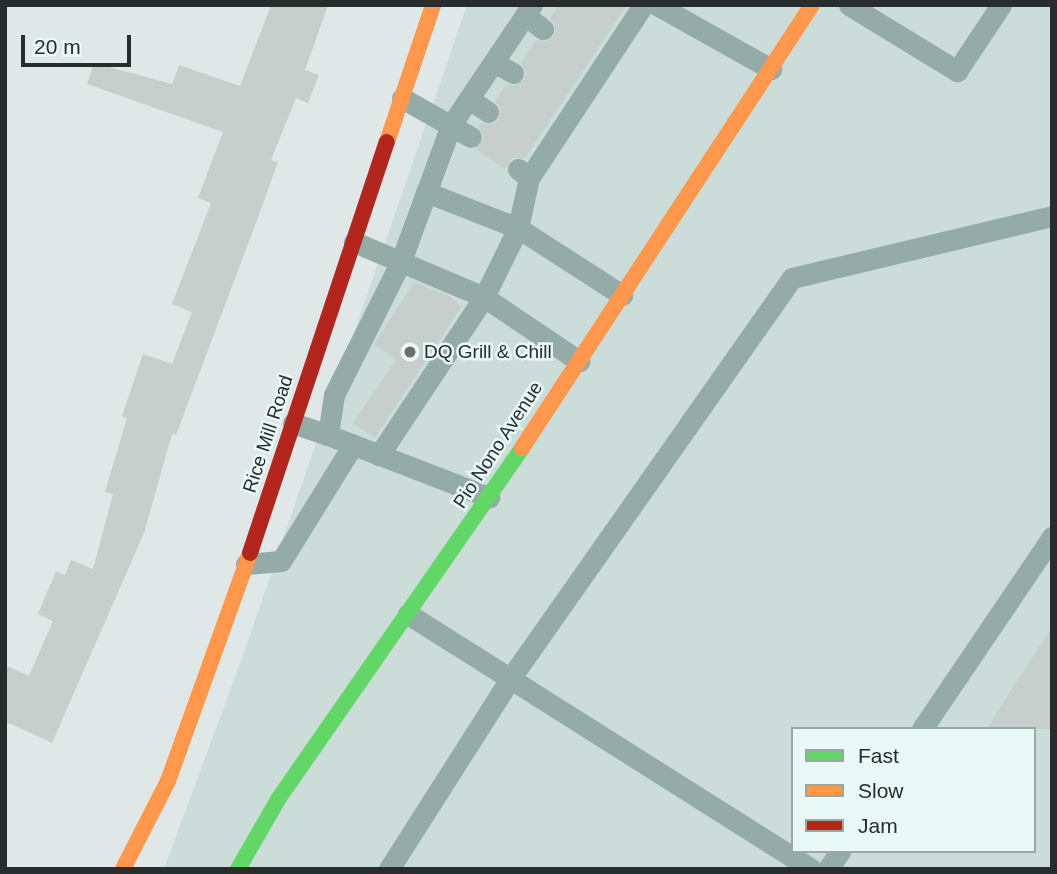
<!DOCTYPE html>
<html>
<head>
<meta charset="utf-8">
<style>
	body { margin:0 }
	#map { position:relative; width:1057px; height:874px; overflow:hidden; background:#dfe8e6; font-family:Helvetica,sans-serif }
	div>[style] { position:absolute }
	[style*='--x'] { left:calc(var(--x)*1px); top:calc(var(--y)*1px); width:calc(var(--w)*1px); rotate:calc(var(--a)*1deg) }
	.built>* { inset:0; background:#cbdcd9 }
	.building>* { inset:0; background:#c7cfcd }
	.lane>* { height:21px; margin:-10.5px; padding:0 10.5px; transform-origin:10.5px; border-radius:10.5px; background:#94aba8 }
	.fast>* { height:16px; margin:-8px; padding:0 8px; transform-origin:8px; border-radius:8px; background:#63d668 }
	.slow>* { height:16px; margin:-8px; padding:0 8px; transform-origin:8px; border-radius:8px; background:#ff974d }
	.jam>* { height:16px; margin:-8px; padding:0 8px; transform-origin:8px; border-radius:8px; background:#b3261e }
	.dots>* { width:19px; height:19px; translate:-50% -50%; box-sizing:border-box; border:4px solid #e8f9f7; border-radius:50% }
	span { translate:-50% -50%; white-space:nowrap; text-align:center; line-height:1.15; -webkit-text-stroke:5px #e8f9f7; paint-order:stroke }
	.poi-label { font-size:19px; color:#272d2c }
	.left { translate:0 -50%; text-align:left }
	.street-label { font-size:19px; color:#272d2c }
	.frame { position:absolute; inset:0; border:7px solid #272d2c; pointer-events:none }
	.legend { position:absolute; left:791px; top:727px; width:245px; height:126px; box-sizing:border-box; background:#e8f9f7; border:2px solid #9ba7a6; margin:0; padding:9px 12px; list-style:none; font-size:21px; color:#272d2c }
	.legend li { display:flex; align-items:center; gap:14px; height:35px }
	.legend b { width:35px; border:2px solid #9ba7a6 }
	.scale { position:absolute; left:21px; top:35px; width:110px; height:32px; box-sizing:border-box; border:4px solid #272d2c; border-top:0; padding-left:9px; font-size:21px; line-height:24px; white-space:nowrap; color:#272d2c; -webkit-text-stroke:5px #e8f9f7; paint-order:stroke }
</style>
</head>
<body>
<div id="map">
	<div class="built">
		<div style="clip-path:polygon(evenodd,467px 5px,1052px 5px,1052px 869px,164px 869px,242px 658px,467px 5px,793px 729px,1034px 729px,1034px 851px,793px 851px,793px 729px)"></div>
	</div>
	<div class="building">
		<div style="clip-path:polygon(271px 5px,328px 5px,305px 70px,319px 75px,308px 103px,296px 98px,271px 160px,278px 162px,257px 220px,176px 435px,172px 434px,144px 533px,52px 743px,5px 721px,5px 665px,29px 676px,53px 621px,38px 614px,56px 571px,65px 575px,71px 560px,93px 569px,113px 494px,105px 492px,127px 418px,122px 416px,143px 354px,172px 364px,192px 312px,172px 304px,211px 203px,198px 198px,223px 132px,87px 84px,94px 63px,172px 84px,179px 65px,240px 86px)"></div>
		<div style="clip-path:polygon(559px 5px,627px 5px,525px 158px,513px 157px,505px 169px,476px 149px,484px 138px,478px 126px,481px 123px,493px 124px,499px 119px,500px 107px,495px 101px,506px 84px,514px 86px,524px 80px,526px 72px,521px 63px,536px 40px,547px 41px,554px 36px,555px 25px,550px 18px)"></div>
		<div style="clip-path:polygon(414px 282px,449px 296px,462px 306px,375px 438px,353px 423px,396px 360px,374px 344px)"></div>
		<div style="clip-path:polygon(1052px 627px,1052px 729px,986px 729px)"></div>
	</div>
	<div class="lane">
		<div style="--x:657;--y:5;--w:131;--a:29.3"></div>
		<div style="--x:849;--y:5;--w:127;--a:31.4"></div>
		<div style="--x:957;--y:71;--w:79;--a:-56.3"></div>
		<div style="--x:525;--y:15;--w:23;--a:38"></div>
		<div style="--x:494;--y:62;--w:22;--a:30"></div>
		<div style="--x:402;--y:98;--w:79;--a:29.5"></div>
		<div style="--x:469;--y:99;--w:23;--a:34"></div>
		<div style="--x:518;--y:169;--w:14;--a:39"></div>
		<div style="--x:529;--y:178;--w:207;--a:-56.6"></div>
		<div style="--x:529;--y:178;--w:51;--a:102.4"></div>
		<div style="--x:518;--y:228;--w:124;--a:32.8"></div>
		<div style="--x:426;--y:192;--w:99;--a:21.4"></div>
		<div style="--x:518;--y:228;--w:77;--a:116.2"></div>
		<div style="--x:484;--y:297;--w:115;--a:34"></div>
		<div style="--x:354;--y:242;--w:141;--a:22.9"></div>
		<div style="--x:484;--y:297;--w:190;--a:123.6"></div>
		<div style="--x:293;--y:423;--w:37;--a:19"></div>
		<div style="--x:328;--y:435;--w:40;--a:-81.5"></div>
		<div style="--x:334;--y:395;--w:150;--a:-63.4"></div>
		<div style="--x:401;--y:261;--w:145;--a:-69.8"></div>
		<div style="--x:451;--y:125;--w:145;--a:-56"></div>
		<div style="--x:328;--y:435;--w:173;--a:21.1"></div>
		<div style="--x:246;--y:564;--w:35;--a:-5"></div>
		<div style="--x:281;--y:561;--w:137;--a:-58.2"></div>
		<div style="--x:408;--y:614;--w:477;--a:32.3"></div>
		<div style="--x:922;--y:729;--w:232;--a:-55.9"></div>
		<div style="--x:389;--y:869;--w:225;--a:-57.5"></div>
		<div style="--x:510;--y:679;--w:490;--a:-54.9"></div>
		<div style="--x:792;--y:278;--w:267;--a:-13.4"></div>
		<div style="--x:828;--y:869;--w:22;--a:-56"></div>
	</div>
	<div class="fast">
		<div style="--x:238;--y:869;--w:82;--a:-60"></div>
		<div style="--x:279;--y:798;--w:426;--a:-55.2"></div>
	</div>
	<div class="slow">
		<div style="--x:387;--y:142;--w:145;--a:-71.4"></div>
		<div style="--x:522;--y:448;--w:529;--a:-56.79"></div>
		<div style="--x:123;--y:869;--w:99;--a:-62.9"></div>
		<div style="--x:168;--y:781;--w:242;--a:-70.2"></div>
	</div>
	<div class="jam">
		<div style="--x:250;--y:553;--w:433;--a:-71.6"></div>
	</div>
	<div class="dots">
		<div style="left:410px;top:352px;background:#676e6d"></div>
	</div>
	<div class="poi-label">
		<span class="left" style="left:424px;top:352px">DQ Grill &amp; Chill</span>
	</div>
	<div class="street-label">
		<span style="left:268px;top:434px;rotate:-72deg">Rice Mill Road</span>
		<span style="left:498px;top:445px;rotate:-57deg">Pio Nono Avenue</span>
	</div>
	<div class="frame"></div>
	<ul class="legend">
	<li><b style="height:9px;background:#63d668"></b>Fast</li>
	<li><b style="height:9px;background:#ff974d"></b>Slow</li>
	<li><b style="height:9px;background:#b3261e"></b>Jam</li>
	</ul>
	<div class="scale">20 m</div>
</div>
</body>
</html>
